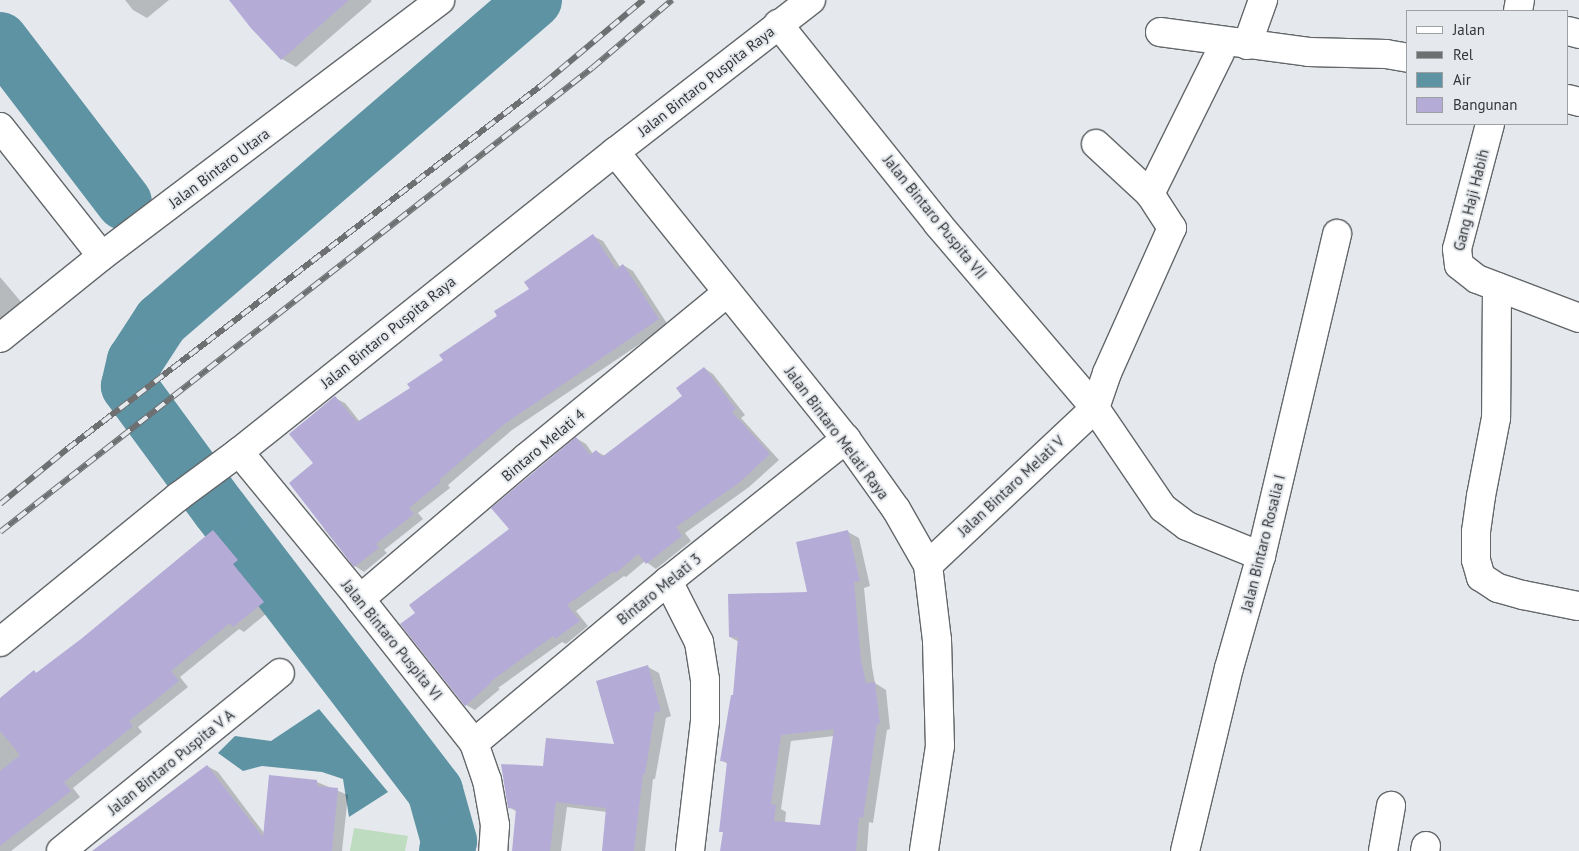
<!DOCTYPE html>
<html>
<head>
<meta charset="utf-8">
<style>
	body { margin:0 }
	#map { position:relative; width:1579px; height:851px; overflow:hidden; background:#e5e9ed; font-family:"PT Sans",sans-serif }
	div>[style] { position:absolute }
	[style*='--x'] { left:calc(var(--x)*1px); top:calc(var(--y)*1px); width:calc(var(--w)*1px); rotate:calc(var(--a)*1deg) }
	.green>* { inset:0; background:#bedcbf }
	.water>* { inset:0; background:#5e93a4 }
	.shadow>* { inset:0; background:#0003 }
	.river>* { height:56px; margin:-28px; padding:0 28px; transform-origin:28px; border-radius:28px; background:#5e93a4 }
	.building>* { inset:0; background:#b5abd7 }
	.roads { filter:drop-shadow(1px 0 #63676a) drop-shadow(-1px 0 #63676a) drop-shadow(0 1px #63676a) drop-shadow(0 -1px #63676a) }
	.minor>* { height:28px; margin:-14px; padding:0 14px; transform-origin:14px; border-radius:14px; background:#fff }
	.major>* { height:28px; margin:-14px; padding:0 14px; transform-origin:14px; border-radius:14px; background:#fff }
	.rail>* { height:5.5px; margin-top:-2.75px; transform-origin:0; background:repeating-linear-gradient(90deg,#e5e9ed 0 11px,#6d6f71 0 22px); box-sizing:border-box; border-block:1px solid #6d6f71 }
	span { translate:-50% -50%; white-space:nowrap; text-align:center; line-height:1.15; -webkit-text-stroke:4px #e5e9ed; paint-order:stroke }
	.street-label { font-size:15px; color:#343537 }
	.legend { position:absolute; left:1406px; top:10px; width:162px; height:115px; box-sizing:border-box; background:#e5e9ed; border:1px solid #9ea1a4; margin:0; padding:6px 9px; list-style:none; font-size:15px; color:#343537 }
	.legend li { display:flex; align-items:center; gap:10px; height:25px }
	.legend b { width:25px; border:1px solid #9ea1a4 }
</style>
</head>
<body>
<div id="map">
	<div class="green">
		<div style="clip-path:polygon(354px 828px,408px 836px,405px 851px,350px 851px)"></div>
	</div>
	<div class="water">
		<div style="clip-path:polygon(319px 709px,388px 792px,349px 817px,343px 779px,322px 772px,262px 766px,243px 771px,218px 753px,235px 736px,271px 741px)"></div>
	</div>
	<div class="shadow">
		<div style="clip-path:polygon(125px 0,169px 0,147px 18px,133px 10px)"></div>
		<div style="clip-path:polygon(230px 0,370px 0,372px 1px,296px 67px,282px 59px)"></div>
		<div style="clip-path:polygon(593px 236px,603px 241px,620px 267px,623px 265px,633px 271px,668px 325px,512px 430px,448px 485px,450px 488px,418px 513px,423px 519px,384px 550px,387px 553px,364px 572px,355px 566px,324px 529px,327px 527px,315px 464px,335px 398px,345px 403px,360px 422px,411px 388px)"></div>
		<div style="clip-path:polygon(0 277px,22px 303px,0 321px)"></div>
		<div style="clip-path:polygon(704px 368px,713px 374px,745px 415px,741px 418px,779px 460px,749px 487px,685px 533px,691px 541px,656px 569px,645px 561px,626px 577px,624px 576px,576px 611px,588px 626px,566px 644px,562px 642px,498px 688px,500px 689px,475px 710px,466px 705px,416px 613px,511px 529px,576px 438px,586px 444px,593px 454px,596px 451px,605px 456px,684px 396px)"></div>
		<div style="clip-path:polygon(213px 531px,223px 537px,247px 567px,242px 571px,273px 608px,244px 632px,239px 629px,180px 677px,188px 687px,138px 727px,142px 732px,73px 788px,80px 797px,11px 851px,0 851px,0 699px,34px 672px,38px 674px,82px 640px)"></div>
		<div style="clip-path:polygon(evenodd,848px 532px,859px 538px,870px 586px,864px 588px,872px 667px,875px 683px,886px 690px,890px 729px,887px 730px,873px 823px,869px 822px,867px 851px,721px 851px,724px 833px,721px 831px,728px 764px,721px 760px,734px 697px,739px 642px,730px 637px,809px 593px,848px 532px,834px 736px,821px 826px,785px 823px,786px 812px,781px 809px,791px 741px,834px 736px)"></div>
		<div style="clip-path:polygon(648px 667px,659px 673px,671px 716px,666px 718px,655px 779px,653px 779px,645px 851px,603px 851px,607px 812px,567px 807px,561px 851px,513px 851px,517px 812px,509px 807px,545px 767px,616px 746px)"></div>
		<div style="clip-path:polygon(207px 766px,218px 772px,264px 833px,317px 782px,348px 795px,342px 851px,108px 851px)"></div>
	</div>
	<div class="river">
		<div style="--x:0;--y:40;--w:204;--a:52.6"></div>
		<div style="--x:447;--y:851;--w:10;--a:-79"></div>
		<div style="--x:449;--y:841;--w:52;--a:-105.6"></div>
		<div style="--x:435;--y:791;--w:354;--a:-127.4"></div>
		<div style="--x:220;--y:510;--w:154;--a:-126.3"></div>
		<div style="--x:129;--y:386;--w:26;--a:-77"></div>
		<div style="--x:135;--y:361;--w:48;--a:-57"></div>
		<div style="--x:161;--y:321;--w:492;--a:-40.7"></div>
	</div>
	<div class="building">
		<div style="clip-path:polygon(229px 0,349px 0,281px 60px,250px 27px)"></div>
		<div style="clip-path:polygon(593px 234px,616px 269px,623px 264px,659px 319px,503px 425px,439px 480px,441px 482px,409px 508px,414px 514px,376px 544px,379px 548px,354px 567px,289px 483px,313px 463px,289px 434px,335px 396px,357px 422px,410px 388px,407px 384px,443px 360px,439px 355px,497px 316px,494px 311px,529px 289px,524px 282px)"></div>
		<div style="clip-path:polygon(704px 367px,736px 409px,732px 412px,770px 454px,740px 482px,676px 527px,682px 536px,646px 564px,638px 554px,616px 573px,614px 571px,567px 605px,580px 621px,555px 639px,553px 636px,490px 682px,491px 683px,465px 706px,400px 624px,415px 613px,409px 605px,509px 529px,491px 508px,576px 437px,590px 455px,596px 450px,602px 457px,682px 396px,676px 388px)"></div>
		<div style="clip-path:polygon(213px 530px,238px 560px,233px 564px,264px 602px,233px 627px,230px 623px,171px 671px,179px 681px,129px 721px,133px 726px,64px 782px,71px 791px,0 846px,0 771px,20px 755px,0 731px,0 698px,34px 670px,36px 673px,81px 639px)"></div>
		<div style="clip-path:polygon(evenodd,848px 530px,860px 581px,854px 582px,861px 660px,866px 683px,875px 682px,880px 724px,877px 724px,863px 818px,859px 817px,856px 851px,720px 851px,723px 832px,719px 832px,727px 762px,720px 761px,731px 695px,733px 695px,738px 637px,729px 637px,728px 594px,807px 592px,796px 542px,848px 530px,834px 729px,820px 825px,774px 821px,776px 805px,771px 804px,781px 735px,834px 729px)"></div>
		<div style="clip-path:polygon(648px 665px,661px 711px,655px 712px,645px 774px,643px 774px,634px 851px,602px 851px,606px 808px,556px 802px,550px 851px,512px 851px,516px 809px,508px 808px,501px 764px,543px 766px,546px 738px,614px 744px,596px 681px)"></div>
		<div style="clip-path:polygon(207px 765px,263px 837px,269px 775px,317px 780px,317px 786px,338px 788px,332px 851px,92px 851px)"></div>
	</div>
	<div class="roads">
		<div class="minor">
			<div style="--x:1518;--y:11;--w:11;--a:-80"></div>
			<div style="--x:778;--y:24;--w:256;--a:51.3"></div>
			<div style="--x:938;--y:224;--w:242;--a:49.5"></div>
			<div style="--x:1095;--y:408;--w:121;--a:55.8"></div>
			<div style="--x:1163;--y:508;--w:30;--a:37"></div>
			<div style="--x:1187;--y:526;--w:80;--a:22.1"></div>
			<div style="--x:1568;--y:31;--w:11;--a:15"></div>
			<div style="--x:1160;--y:32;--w:150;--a:7.6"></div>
			<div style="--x:1309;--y:52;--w:77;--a:1.5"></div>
			<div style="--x:1386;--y:54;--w:22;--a:10"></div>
			<div style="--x:1247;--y:45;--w:48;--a:-70.4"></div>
			<div style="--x:1568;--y:99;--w:11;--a:15"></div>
			<div style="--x:1490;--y:124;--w:129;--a:104.8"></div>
			<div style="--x:1457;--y:249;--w:16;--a:83"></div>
			<div style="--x:1459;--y:265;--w:23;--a:38"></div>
			<div style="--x:1477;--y:279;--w:109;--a:20.9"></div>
			<div style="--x:0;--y:127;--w:164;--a:51.7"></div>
			<div style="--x:1096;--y:144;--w:74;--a:42.8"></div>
			<div style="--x:615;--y:152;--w:368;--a:51.2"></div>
			<div style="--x:846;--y:439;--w:86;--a:54.5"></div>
			<div style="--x:896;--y:509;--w:64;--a:60.3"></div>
			<div style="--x:928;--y:565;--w:76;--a:83.2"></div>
			<div style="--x:937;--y:640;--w:106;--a:88.4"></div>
			<div style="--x:940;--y:746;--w:106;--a:98.7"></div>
			<div style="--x:1497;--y:287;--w:131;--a:90.4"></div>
			<div style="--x:1496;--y:418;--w:79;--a:100.9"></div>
			<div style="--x:1481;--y:496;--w:36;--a:98"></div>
			<div style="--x:1476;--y:532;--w:28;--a:90"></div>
			<div style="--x:1476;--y:560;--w:18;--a:74"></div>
			<div style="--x:1481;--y:577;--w:20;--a:33"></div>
			<div style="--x:1498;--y:588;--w:26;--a:16"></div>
			<div style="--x:1523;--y:595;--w:56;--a:11.3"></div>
			<div style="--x:239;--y:452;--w:190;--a:50.5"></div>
			<div style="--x:360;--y:599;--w:184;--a:51.6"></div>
			<div style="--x:474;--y:743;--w:39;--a:71"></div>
			<div style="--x:487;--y:780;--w:46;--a:79.9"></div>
			<div style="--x:495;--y:825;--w:26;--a:94"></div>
			<div style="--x:928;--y:565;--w:229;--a:-43.2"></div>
			<div style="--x:1095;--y:408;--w:37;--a:-71"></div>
			<div style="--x:1107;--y:373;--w:159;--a:-65.9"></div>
			<div style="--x:1172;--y:228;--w:40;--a:-122.9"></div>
			<div style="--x:1150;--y:194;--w:157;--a:-63.6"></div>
			<div style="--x:668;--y:581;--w:68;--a:63.1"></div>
			<div style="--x:699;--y:642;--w:38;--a:81"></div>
			<div style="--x:705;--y:680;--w:41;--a:90"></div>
			<div style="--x:705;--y:721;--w:131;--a:96.6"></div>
			<div style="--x:360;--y:599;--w:219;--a:-40.4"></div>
			<div style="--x:527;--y:457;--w:259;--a:-39.4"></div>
			<div style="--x:0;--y:642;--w:230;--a:-39.2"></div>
			<div style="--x:178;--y:497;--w:76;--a:-36.4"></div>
			<div style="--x:239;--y:452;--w:481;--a:-38.6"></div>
			<div style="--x:615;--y:152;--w:248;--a:-37.8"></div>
			<div style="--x:474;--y:743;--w:253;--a:-39.9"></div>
			<div style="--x:668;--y:581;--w:228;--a:-38.6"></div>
			<div style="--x:61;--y:851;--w:282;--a:-39.1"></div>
			<div style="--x:1185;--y:851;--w:188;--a:-76.5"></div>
			<div style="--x:1229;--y:668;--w:116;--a:-74.1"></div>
			<div style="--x:1261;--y:556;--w:331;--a:-76.7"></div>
			<div style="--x:1383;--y:851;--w:46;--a:-79.9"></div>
			<div style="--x:1425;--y:851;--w:5;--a:-79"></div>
		</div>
		<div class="major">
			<div style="--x:0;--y:338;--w:131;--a:-38.8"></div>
			<div style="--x:102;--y:256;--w:424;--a:-37.1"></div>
		</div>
	</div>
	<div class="rail">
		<div style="--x:0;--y:504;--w:87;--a:-39.4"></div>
		<div style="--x:67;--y:449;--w:600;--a:-37.48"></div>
		<div style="--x:543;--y:84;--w:131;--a:-40"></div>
		<div style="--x:0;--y:532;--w:752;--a:-38.09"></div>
		<div style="--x:592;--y:68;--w:105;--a:-40.4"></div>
	</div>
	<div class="street-label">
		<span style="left:706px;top:81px;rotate:-38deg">Jalan Bintaro Puspita Raya</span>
		<span style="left:219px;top:168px;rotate:-37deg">Jalan Bintaro Utara</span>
		<span style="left:1471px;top:200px;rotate:-76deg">Gang Haji Habih</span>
		<span style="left:935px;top:217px;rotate:51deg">Jalan Bintaro Puspita VII</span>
		<span style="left:388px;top:332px;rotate:-39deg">Jalan Bintaro Puspita Raya</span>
		<span style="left:837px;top:433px;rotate:53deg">Jalan Bintaro Melati Raya</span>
		<span style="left:543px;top:445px;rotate:-40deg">Bintaro Melati 4</span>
		<span style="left:1011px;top:486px;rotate:-43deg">Jalan Bintaro Melati V</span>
		<span style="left:1263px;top:543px;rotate:-76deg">Jalan Bintaro Rosalia I</span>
		<span style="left:659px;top:589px;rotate:-39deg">Bintaro Melati 3</span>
		<span style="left:392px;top:640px;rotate:51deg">Jalan Bintaro Puspita VI</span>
		<span style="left:171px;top:762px;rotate:-39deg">Jalan Bintaro Puspita V A</span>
	</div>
	<ul class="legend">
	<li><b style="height:6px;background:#fff"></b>Jalan</li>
	<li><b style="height:6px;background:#6d6f71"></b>Rel</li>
	<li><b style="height:14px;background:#5e93a4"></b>Air</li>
	<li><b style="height:14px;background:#b5abd7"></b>Bangunan</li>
	</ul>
</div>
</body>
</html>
